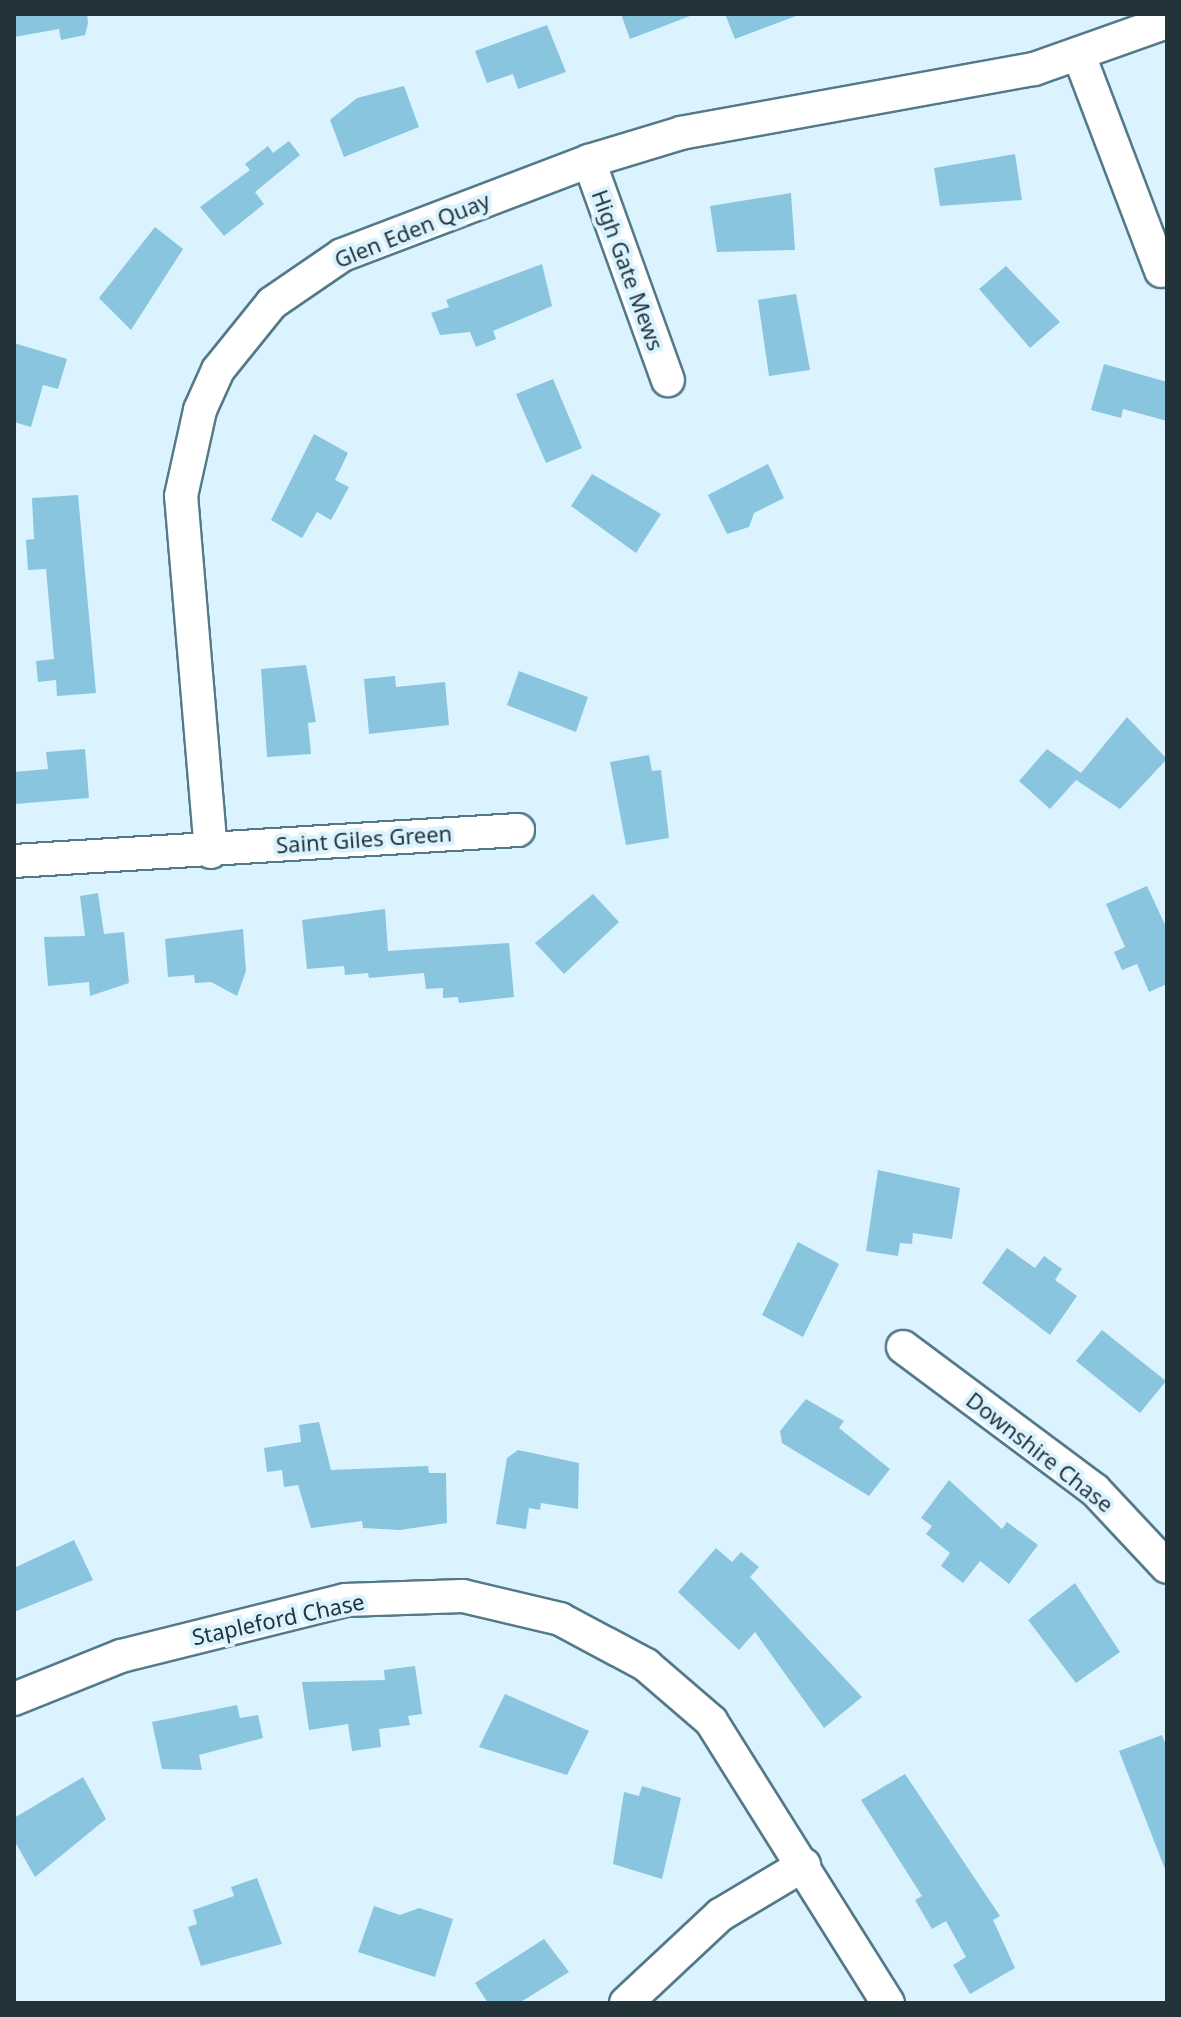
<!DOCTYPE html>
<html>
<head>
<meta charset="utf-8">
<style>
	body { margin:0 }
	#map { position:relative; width:1181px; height:2017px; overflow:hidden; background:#dbf3fe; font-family:"Noto Sans",sans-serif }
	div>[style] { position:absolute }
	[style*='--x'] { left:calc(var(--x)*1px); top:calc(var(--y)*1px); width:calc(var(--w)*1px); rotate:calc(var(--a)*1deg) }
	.building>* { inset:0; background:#89c5de }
	.roads { filter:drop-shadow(2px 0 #547a8a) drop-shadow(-2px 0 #547a8a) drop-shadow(0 2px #547a8a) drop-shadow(0 -2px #547a8a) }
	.minor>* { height:32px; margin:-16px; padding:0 16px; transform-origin:16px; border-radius:16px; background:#fff }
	span { translate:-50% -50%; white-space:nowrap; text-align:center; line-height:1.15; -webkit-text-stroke:8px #dbf3fe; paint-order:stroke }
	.street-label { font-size:22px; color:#23333a }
	.frame { position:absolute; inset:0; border:16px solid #23333a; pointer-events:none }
</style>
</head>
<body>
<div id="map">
	<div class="building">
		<div style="clip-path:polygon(14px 14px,87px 14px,88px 23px,85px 35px,61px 40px,59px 29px,14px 37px)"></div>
		<div style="clip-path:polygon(621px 14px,690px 14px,690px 16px,630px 39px)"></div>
		<div style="clip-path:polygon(725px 14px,795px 14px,796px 16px,735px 39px)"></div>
		<div style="clip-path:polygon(547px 25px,566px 72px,518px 89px,513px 74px,487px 83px,475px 51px)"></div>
		<div style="clip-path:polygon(404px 86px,419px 127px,344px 157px,330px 120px,357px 98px)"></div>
		<div style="clip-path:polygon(289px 141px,300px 155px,255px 192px,264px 204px,224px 236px,200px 207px,250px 170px,245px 164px,268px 146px,273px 153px)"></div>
		<div style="clip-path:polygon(1015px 154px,1022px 200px,940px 206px,934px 168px)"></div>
		<div style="clip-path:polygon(791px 193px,795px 250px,717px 252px,710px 206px)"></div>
		<div style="clip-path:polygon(155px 227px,183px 249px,131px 330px,99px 298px)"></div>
		<div style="clip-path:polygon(542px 264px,552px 306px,493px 331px,496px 339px,476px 347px,470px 332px,440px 335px,431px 313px,449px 307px,446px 300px)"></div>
		<div style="clip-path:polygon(1006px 266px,1060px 322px,1030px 348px,979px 289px)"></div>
		<div style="clip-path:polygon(796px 294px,810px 370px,769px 376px,758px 300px)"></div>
		<div style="clip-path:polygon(14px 343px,67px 359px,58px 389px,43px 385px,31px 427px,14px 422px)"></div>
		<div style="clip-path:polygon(1104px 364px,1167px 382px,1167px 421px,1123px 409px,1121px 418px,1091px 410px)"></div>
		<div style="clip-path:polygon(553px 379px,582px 448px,546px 463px,516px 394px)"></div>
		<div style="clip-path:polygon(314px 434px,348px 453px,335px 480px,349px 487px,331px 520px,317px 512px,302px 538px,271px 520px)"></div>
		<div style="clip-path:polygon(768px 464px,784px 498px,754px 513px,749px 527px,727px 534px,708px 495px)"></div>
		<div style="clip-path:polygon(592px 474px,661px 514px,636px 553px,571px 506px)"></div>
		<div style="clip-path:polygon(78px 495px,96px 693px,57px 696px,56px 680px,38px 682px,36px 661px,54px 659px,46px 569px,28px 570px,26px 540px,34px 539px,32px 498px)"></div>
		<div style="clip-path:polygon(306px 665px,316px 722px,308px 723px,311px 754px,267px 757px,261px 669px)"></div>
		<div style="clip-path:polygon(519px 671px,588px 697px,576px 732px,507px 705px)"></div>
		<div style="clip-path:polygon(395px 676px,396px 687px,445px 682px,449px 725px,369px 734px,364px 679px)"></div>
		<div style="clip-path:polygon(1127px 717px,1167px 759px,1120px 809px,1076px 780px,1050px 809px,1019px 781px,1047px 749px,1081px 773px)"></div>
		<div style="clip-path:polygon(85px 749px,89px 798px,14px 804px,14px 772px,48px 769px,46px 752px)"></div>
		<div style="clip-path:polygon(649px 755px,652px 771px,661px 770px,669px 838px,626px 845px,610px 762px)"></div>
		<div style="clip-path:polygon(1147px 886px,1167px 929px,1167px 984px,1149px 992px,1137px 964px,1122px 970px,1114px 952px,1125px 947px,1106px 904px)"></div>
		<div style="clip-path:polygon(98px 893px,104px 934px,124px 932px,129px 983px,90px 996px,89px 982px,48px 986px,44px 937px,85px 936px,80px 896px)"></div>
		<div style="clip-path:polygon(593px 894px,619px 922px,564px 974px,535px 943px)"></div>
		<div style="clip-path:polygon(385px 909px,388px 951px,509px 943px,514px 997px,459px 1003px,458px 997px,443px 998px,443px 988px,426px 989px,424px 973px,369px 978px,368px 973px,345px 975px,344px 966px,307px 969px,302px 920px)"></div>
		<div style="clip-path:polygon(243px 929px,246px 971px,237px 996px,211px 982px,195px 983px,194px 975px,168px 977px,165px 939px)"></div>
		<div style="clip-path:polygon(878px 1170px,960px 1188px,952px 1239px,913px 1233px,912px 1244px,900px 1243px,898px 1256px,866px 1251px)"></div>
		<div style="clip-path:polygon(798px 1242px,839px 1264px,803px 1337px,762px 1315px)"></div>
		<div style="clip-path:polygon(1007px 1248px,1035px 1268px,1044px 1256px,1062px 1269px,1055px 1280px,1077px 1296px,1050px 1335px,982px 1283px)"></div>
		<div style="clip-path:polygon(1102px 1330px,1166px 1381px,1140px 1413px,1076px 1361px)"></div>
		<div style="clip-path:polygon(806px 1399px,844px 1421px,839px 1428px,890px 1469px,869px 1496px,782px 1443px,780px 1431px)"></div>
		<div style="clip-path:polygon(319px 1422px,331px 1470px,428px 1466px,429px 1473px,446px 1473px,447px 1523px,400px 1530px,363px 1528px,362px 1521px,311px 1528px,298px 1485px,284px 1487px,282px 1470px,267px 1472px,264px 1448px,301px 1442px,299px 1425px)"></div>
		<div style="clip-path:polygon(518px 1450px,579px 1463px,578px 1509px,541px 1503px,540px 1510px,529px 1508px,526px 1529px,496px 1524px,507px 1458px)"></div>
		<div style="clip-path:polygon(949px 1480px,1002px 1529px,1007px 1522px,1038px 1545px,1009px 1584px,980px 1561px,963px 1583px,941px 1566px,950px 1553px,926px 1534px,932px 1526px,921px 1518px)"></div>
		<div style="clip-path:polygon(74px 1540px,93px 1580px,14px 1612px,14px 1568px)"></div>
		<div style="clip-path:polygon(716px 1548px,732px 1562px,741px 1552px,759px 1567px,750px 1577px,862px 1697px,824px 1728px,755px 1632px,739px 1650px,678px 1592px)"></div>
		<div style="clip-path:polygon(1075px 1583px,1120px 1652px,1076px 1683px,1028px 1620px)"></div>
		<div style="clip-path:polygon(415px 1666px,422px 1714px,408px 1716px,410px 1725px,379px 1729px,381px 1747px,352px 1751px,348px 1724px,309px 1730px,302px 1682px,385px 1680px,384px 1670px)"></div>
		<div style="clip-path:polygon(505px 1694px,589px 1731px,567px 1775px,479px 1747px)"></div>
		<div style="clip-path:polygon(237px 1705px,240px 1718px,258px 1715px,263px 1738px,199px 1755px,202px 1770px,162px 1769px,152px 1722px)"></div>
		<div style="clip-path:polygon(1162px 1735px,1167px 1748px,1165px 1869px,1119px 1751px)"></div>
		<div style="clip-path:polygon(905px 1774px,1000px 1916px,993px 1920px,1015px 1968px,970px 1994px,953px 1965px,966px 1957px,946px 1921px,932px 1929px,915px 1900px,922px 1896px,861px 1800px)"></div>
		<div style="clip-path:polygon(83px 1777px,106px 1819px,35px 1877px,14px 1840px,14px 1818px)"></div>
		<div style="clip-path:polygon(642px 1786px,681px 1798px,662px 1879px,613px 1864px,624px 1792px,639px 1796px)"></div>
		<div style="clip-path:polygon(257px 1878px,282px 1944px,201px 1966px,188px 1927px,197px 1924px,193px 1910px,234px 1896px,231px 1887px)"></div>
		<div style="clip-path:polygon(374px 1906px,400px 1915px,419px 1908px,453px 1919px,435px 1977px,358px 1952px)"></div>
		<div style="clip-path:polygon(544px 1939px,569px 1972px,519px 2003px,488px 2003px,475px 1983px)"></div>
	</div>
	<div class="roads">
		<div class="minor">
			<div style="--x:1079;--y:55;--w:231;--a:69.2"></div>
			<div style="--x:589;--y:161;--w:233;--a:70.2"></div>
			<div style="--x:211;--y:852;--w:357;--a:-94.8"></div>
			<div style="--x:181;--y:496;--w:88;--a:-77.5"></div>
			<div style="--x:200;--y:410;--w:44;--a:-65.8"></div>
			<div style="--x:218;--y:370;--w:86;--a:-51.1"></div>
			<div style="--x:272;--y:303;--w:85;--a:-34.4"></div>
			<div style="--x:342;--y:255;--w:264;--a:-20.8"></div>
			<div style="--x:589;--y:161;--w:96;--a:-16.9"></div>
			<div style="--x:681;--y:133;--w:359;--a:-10.3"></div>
			<div style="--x:1034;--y:69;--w:141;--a:-19.5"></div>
			<div style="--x:14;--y:861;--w:505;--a:-3.52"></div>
			<div style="--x:903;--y:1347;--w:239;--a:36.7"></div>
			<div style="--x:1095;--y:1490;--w:105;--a:46.9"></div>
			<div style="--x:14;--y:1699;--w:115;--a:-21.9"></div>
			<div style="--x:121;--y:1656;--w:231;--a:-14"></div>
			<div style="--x:345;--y:1600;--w:118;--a:-1.9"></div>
			<div style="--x:463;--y:1596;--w:100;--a:13.3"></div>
			<div style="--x:560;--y:1619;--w:98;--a:28.1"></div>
			<div style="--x:646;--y:1665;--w:86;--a:40.7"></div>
			<div style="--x:711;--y:1721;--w:333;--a:57.9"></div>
			<div style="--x:626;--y:2003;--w:129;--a:-43.1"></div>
			<div style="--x:720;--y:1915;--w:98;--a:-30.8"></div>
		</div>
	</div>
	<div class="street-label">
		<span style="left:412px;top:230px;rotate:-22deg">Glen Eden Quay</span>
		<span style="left:628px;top:270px;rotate:70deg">High Gate Mews</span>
		<span style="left:364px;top:839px;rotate:-4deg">Saint Giles Green</span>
		<span style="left:1040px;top:1452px;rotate:38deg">Downshire Chase</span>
		<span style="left:278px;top:1619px;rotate:-12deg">Stapleford Chase</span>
	</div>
	<div class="frame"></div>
</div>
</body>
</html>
